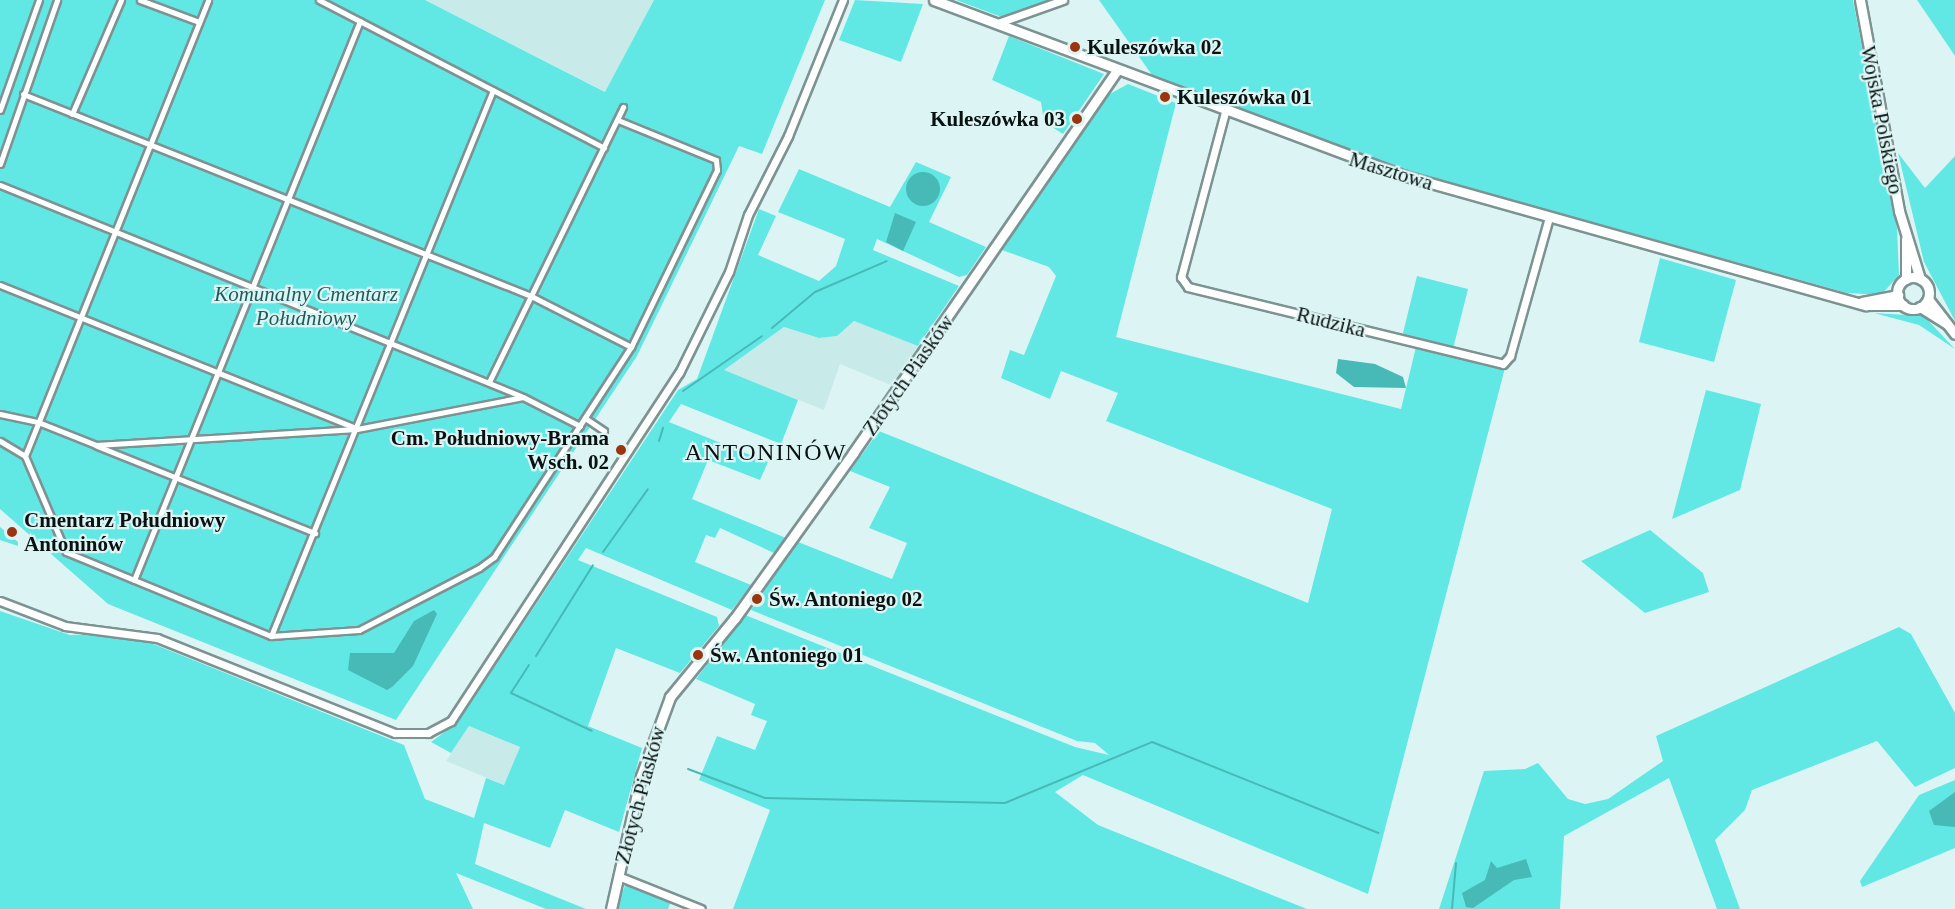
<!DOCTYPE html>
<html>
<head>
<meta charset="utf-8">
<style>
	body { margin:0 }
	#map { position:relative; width:1955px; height:909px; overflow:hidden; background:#dcf5f4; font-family:"Times New Roman",serif }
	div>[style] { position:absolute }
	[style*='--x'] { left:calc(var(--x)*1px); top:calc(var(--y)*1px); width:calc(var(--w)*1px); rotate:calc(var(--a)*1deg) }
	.built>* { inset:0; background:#c8ebe9 }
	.green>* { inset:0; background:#61e8e5 }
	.water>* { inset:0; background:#47bab7 }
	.round { border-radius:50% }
	.stream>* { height:2px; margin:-1px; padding:0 1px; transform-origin:1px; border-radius:1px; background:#47bab7 }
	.roads { filter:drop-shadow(2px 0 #7c9392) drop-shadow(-2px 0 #7c9392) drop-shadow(0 2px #7c9392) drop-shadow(0 -2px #7c9392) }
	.pedestrian>* { height:5px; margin:-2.5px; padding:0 2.5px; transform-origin:2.5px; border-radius:2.5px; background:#fff }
	.minor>* { height:7px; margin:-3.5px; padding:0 3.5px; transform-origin:3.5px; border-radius:3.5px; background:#fff }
	.tertiary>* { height:9px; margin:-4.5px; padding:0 4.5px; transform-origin:4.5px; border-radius:4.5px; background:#fff }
	.tertiary>.ring { margin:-4.5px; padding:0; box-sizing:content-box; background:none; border:9px solid #fff; border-radius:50% }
	.dots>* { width:16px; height:16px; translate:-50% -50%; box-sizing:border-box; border:3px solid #dcf5f4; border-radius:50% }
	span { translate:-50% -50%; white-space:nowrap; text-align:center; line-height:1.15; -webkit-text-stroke:4.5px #dcf5f4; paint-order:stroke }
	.poi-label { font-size:21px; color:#091211; font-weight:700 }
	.left { translate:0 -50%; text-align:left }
	.right { translate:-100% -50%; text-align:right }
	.street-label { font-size:21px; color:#091211 }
	.park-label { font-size:21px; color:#1c5c5a; font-style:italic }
	.quarter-label { font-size:24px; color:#091211; letter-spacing:1.5px }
</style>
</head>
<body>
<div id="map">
	<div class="built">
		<div style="clip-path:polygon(425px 0,654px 0,606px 92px)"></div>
		<div style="clip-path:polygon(854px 321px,918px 346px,893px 386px,840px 364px,824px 410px,723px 370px,784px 327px,819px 338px,837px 336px)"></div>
		<div style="clip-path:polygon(469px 726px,520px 747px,504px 785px,446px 761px)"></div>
	</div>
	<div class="green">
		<div style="clip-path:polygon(0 0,425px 0,605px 92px,654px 0,825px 0,762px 154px,739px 146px,637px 356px,396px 720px,108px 604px,0 509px)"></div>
		<div style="clip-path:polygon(855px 0,923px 4px,901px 62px,839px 40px)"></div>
		<div style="clip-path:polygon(956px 0,1052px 0,1004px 18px)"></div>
		<div style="clip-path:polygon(1099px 0,1853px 0,1897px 228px,1899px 275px,1881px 295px,1847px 293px,1390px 166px,1152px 75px)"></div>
		<div style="clip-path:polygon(1917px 0,1955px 0,1955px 56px,1930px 19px)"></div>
		<div style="clip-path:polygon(1009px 36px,1104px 74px,1063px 134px,1044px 122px,1041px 102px,992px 80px)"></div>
		<div style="clip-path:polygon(1128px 84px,1176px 103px,1116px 337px,1401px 409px,1416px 347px,1505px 368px,1368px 894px,1083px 775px,1055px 792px,1098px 825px,1307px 909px,733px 909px,770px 810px,699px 780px,717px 736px,755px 750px,767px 721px,751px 715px,755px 704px,696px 679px,745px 615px,1075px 747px,1109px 755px,1095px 743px,1077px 741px,751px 610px,798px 542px,892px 579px,907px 543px,869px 528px,890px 487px,850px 471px,879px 431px,1308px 603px,1332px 509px,1106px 421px,1118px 393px,1061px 371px,1050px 399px,1001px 378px,1010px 350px,1024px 355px,1056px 276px,1049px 267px,1002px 250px,1108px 95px)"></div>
		<div style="clip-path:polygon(1898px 153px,1925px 188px,1955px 156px,1955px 321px,1924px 262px)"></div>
		<div style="clip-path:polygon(916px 162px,951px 177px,929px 222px,986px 247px,967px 275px,959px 277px,877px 239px,873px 250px,959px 286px,918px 346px,854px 321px,837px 336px,819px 338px,784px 327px,724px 370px,798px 400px,781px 444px,681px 404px,669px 422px,768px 462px,760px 480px,708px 460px,692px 499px,786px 538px,774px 553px,720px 528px,715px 538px,706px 535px,695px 562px,751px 585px,732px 610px,586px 548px,578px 560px,717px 617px,719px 626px,680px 673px,616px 648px,588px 726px,642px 748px,619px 832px,565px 810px,550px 848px,484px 823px,475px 864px,586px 909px,546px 909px,456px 873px,473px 909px,0 909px,0 611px,70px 635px,126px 633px,404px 745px,425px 799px,474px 818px,486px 778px,504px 785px,520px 747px,469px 726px,451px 753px,431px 742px,458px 722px,678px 390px,697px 379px,759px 209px,776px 216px,758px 255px,819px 281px,836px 266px,845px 239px,778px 212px,799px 169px,890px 207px)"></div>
		<div style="clip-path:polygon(1660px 258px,1736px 280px,1714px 362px,1639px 342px)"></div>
		<div style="clip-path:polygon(1417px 276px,1468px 289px,1453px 349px,1402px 337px)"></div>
		<div style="clip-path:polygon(1791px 291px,1873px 313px,1924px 316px,1955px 349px,1919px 325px)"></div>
		<div style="clip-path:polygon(1706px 390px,1761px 404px,1740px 490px,1672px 519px)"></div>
		<div style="clip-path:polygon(0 527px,18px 542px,18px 546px,0 540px)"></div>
		<div style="clip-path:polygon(1650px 530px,1703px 573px,1709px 592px,1645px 613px,1581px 561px)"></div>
		<div style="clip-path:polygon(1899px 627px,1911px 634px,1955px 713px,1955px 768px,1915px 787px,1877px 741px,1752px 790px,1745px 810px,1715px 840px,1740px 909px,1717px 909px,1669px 778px,1564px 836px,1560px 909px,1439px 909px,1484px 771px,1525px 769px,1538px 763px,1568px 799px,1585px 804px,1608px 799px,1663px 761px,1656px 736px)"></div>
		<div style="clip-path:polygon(1955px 780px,1955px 848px,1862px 887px,1860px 881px,1919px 795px)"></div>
		<div style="clip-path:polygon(626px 883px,671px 901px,668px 909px,616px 909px)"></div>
	</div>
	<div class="water">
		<div class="round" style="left:906px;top:172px;width:34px;height:34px"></div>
		<div style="clip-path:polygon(895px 213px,916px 222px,903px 251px,886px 242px)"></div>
		<div style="clip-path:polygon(1338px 359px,1375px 364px,1403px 377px,1406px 388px,1354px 387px,1336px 373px)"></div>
		<div style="clip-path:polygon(434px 610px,437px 614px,413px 666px,392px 687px,387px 690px,348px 670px,350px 653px,394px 653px,414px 621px)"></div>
		<div style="clip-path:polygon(1955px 792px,1955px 827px,1934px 825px,1929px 811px)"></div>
		<div style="clip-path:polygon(1526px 859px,1532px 877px,1514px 880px,1473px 908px,1466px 907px,1462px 893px,1485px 880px,1491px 861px,1497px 868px)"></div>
	</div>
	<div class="stream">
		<div style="--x:772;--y:328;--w:56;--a:-39.9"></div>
		<div style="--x:815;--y:292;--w:78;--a:-23.3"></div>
		<div style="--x:683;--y:391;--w:96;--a:-34.8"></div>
		<div style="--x:659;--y:441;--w:14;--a:-73"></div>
		<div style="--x:603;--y:552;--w:77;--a:-54.5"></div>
		<div style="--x:536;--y:656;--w:107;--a:-57.9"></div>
		<div style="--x:529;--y:665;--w:33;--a:123"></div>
		<div style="--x:511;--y:693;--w:89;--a:25.1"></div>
		<div style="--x:688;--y:769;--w:82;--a:20.6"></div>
		<div style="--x:765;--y:798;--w:240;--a:1.2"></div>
		<div style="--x:1005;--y:803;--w:159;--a:-22.5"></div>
		<div style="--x:1152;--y:742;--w:244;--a:21.9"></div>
		<div style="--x:1452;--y:909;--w:46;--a:-85"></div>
	</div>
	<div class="roads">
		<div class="pedestrian">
			<div style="--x:140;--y:0;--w:63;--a:20.4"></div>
			<div style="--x:319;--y:0;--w:321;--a:27.4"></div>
			<div style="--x:23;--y:94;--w:547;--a:21.68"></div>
			<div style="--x:531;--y:296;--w:112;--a:27"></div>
			<div style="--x:0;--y:110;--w:117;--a:-70.5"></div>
			<div style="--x:72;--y:114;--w:124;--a:-66.7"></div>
			<div style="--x:0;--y:164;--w:174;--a:-70.8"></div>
			<div style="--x:0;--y:185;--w:562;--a:22.05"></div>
			<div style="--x:0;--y:285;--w:383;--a:21.9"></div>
			<div style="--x:489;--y:382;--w:306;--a:-64"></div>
			<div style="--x:0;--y:414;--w:39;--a:12"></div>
			<div style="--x:38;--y:422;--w:62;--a:21.6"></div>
			<div style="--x:96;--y:445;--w:261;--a:-3.5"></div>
			<div style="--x:357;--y:429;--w:169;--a:-10.9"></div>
			<div style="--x:523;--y:397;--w:64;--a:27"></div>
			<div style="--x:585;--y:418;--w:23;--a:34"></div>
			<div style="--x:0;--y:441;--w:29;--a:31"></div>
			<div style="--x:25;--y:456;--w:104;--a:66.9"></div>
			<div style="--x:66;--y:552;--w:222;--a:22.3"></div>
			<div style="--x:271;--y:636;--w:88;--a:-3.9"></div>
			<div style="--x:359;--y:630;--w:135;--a:-27.3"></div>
			<div style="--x:479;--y:568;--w:19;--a:-36"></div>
			<div style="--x:494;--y:557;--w:251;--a:-56.9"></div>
			<div style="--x:631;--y:347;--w:197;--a:-64.1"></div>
			<div style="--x:717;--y:170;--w:10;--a:-96"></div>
			<div style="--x:716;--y:160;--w:106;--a:-157.8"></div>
			<div style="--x:97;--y:446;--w:235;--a:21.8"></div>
			<div style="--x:25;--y:456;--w:491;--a:-68.1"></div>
			<div style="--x:134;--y:580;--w:603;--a:-67.99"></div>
			<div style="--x:271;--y:636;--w:589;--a:-67.87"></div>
		</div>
		<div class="minor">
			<div style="--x:998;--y:23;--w:69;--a:-19.5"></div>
			<div style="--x:1225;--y:112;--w:171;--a:104.9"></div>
			<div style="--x:1181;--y:277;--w:12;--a:55"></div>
			<div style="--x:1188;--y:287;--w:324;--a:13.7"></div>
			<div style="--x:1503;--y:364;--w:11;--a:-49"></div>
			<div style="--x:1510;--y:356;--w:144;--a:-74.3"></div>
			<div style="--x:0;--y:601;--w:70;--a:21"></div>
			<div style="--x:65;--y:626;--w:93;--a:7.4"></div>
			<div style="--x:157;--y:638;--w:256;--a:21.8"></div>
			<div style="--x:395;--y:733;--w:33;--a:0"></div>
			<div style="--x:428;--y:733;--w:26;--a:-28"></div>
			<div style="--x:451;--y:721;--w:416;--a:-56.8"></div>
			<div style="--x:679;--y:373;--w:113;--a:-63.7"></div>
			<div style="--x:729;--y:272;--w:60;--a:-71.6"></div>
			<div style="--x:748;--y:215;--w:89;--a:-63.1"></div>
			<div style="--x:788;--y:136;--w:147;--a:-68"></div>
			<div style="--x:618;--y:876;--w:89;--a:21.7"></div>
		</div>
		<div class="tertiary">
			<div style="--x:934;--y:0;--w:500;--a:20.5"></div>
			<div style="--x:1402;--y:175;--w:482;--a:15.7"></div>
			<div style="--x:1866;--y:305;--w:37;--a:0"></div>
			<div style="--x:1860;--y:0;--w:215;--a:79.5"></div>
			<div style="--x:1899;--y:211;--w:71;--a:72.8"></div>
			<div style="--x:1906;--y:239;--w:40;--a:90"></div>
			<div class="ring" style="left:1897px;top:277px;width:23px;height:23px"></div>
			<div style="--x:1928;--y:299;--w:44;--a:52.4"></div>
			<div style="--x:1862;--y:302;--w:37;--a:-11"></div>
			<div style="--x:1920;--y:307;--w:32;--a:32"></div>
			<div style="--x:611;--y:909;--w:136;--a:-77.3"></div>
			<div style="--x:641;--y:776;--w:84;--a:-69.8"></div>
			<div style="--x:670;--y:697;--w:102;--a:-50.6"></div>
			<div style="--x:735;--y:618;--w:203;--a:-54.4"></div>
			<div style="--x:853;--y:453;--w:465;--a:-55.4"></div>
		</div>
	</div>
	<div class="dots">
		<div style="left:1075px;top:47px;background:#9b350d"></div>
		<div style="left:1165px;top:97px;background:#9b350d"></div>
		<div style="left:1077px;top:119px;background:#9b350d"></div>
		<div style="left:621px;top:450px;background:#9b350d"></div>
		<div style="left:12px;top:532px;background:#9b350d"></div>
		<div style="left:757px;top:599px;background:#9b350d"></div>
		<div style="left:698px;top:655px;background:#9b350d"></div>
	</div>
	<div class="poi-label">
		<span class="left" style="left:1087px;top:47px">Kuleszówka 02</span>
		<span class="left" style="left:1177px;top:97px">Kuleszówka 01</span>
		<span class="right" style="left:1065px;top:119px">Kuleszówka 03</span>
		<span class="right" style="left:609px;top:450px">Cm. Południowy-Brama<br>Wsch. 02</span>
		<span class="left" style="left:24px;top:532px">Cmentarz Południowy<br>Antoninów</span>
		<span class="left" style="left:769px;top:599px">Św. Antoniego 02</span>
		<span class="left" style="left:710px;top:655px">Św. Antoniego 01</span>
	</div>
	<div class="street-label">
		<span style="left:1882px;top:120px;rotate:79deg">Wojska Polskiego</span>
		<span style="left:1391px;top:171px;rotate:17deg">Masztowa</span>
		<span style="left:1331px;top:322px;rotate:14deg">Rudzika</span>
		<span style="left:908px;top:375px;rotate:-55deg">Złotych Piasków</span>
		<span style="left:640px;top:795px;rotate:-75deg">Złotych Piasków</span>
	</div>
	<div class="park-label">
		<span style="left:306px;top:306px">Komunalny Cmentarz<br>Południowy</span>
	</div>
	<div class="quarter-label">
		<span style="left:766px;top:453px">ANTONINÓW</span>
	</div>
</div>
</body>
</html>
